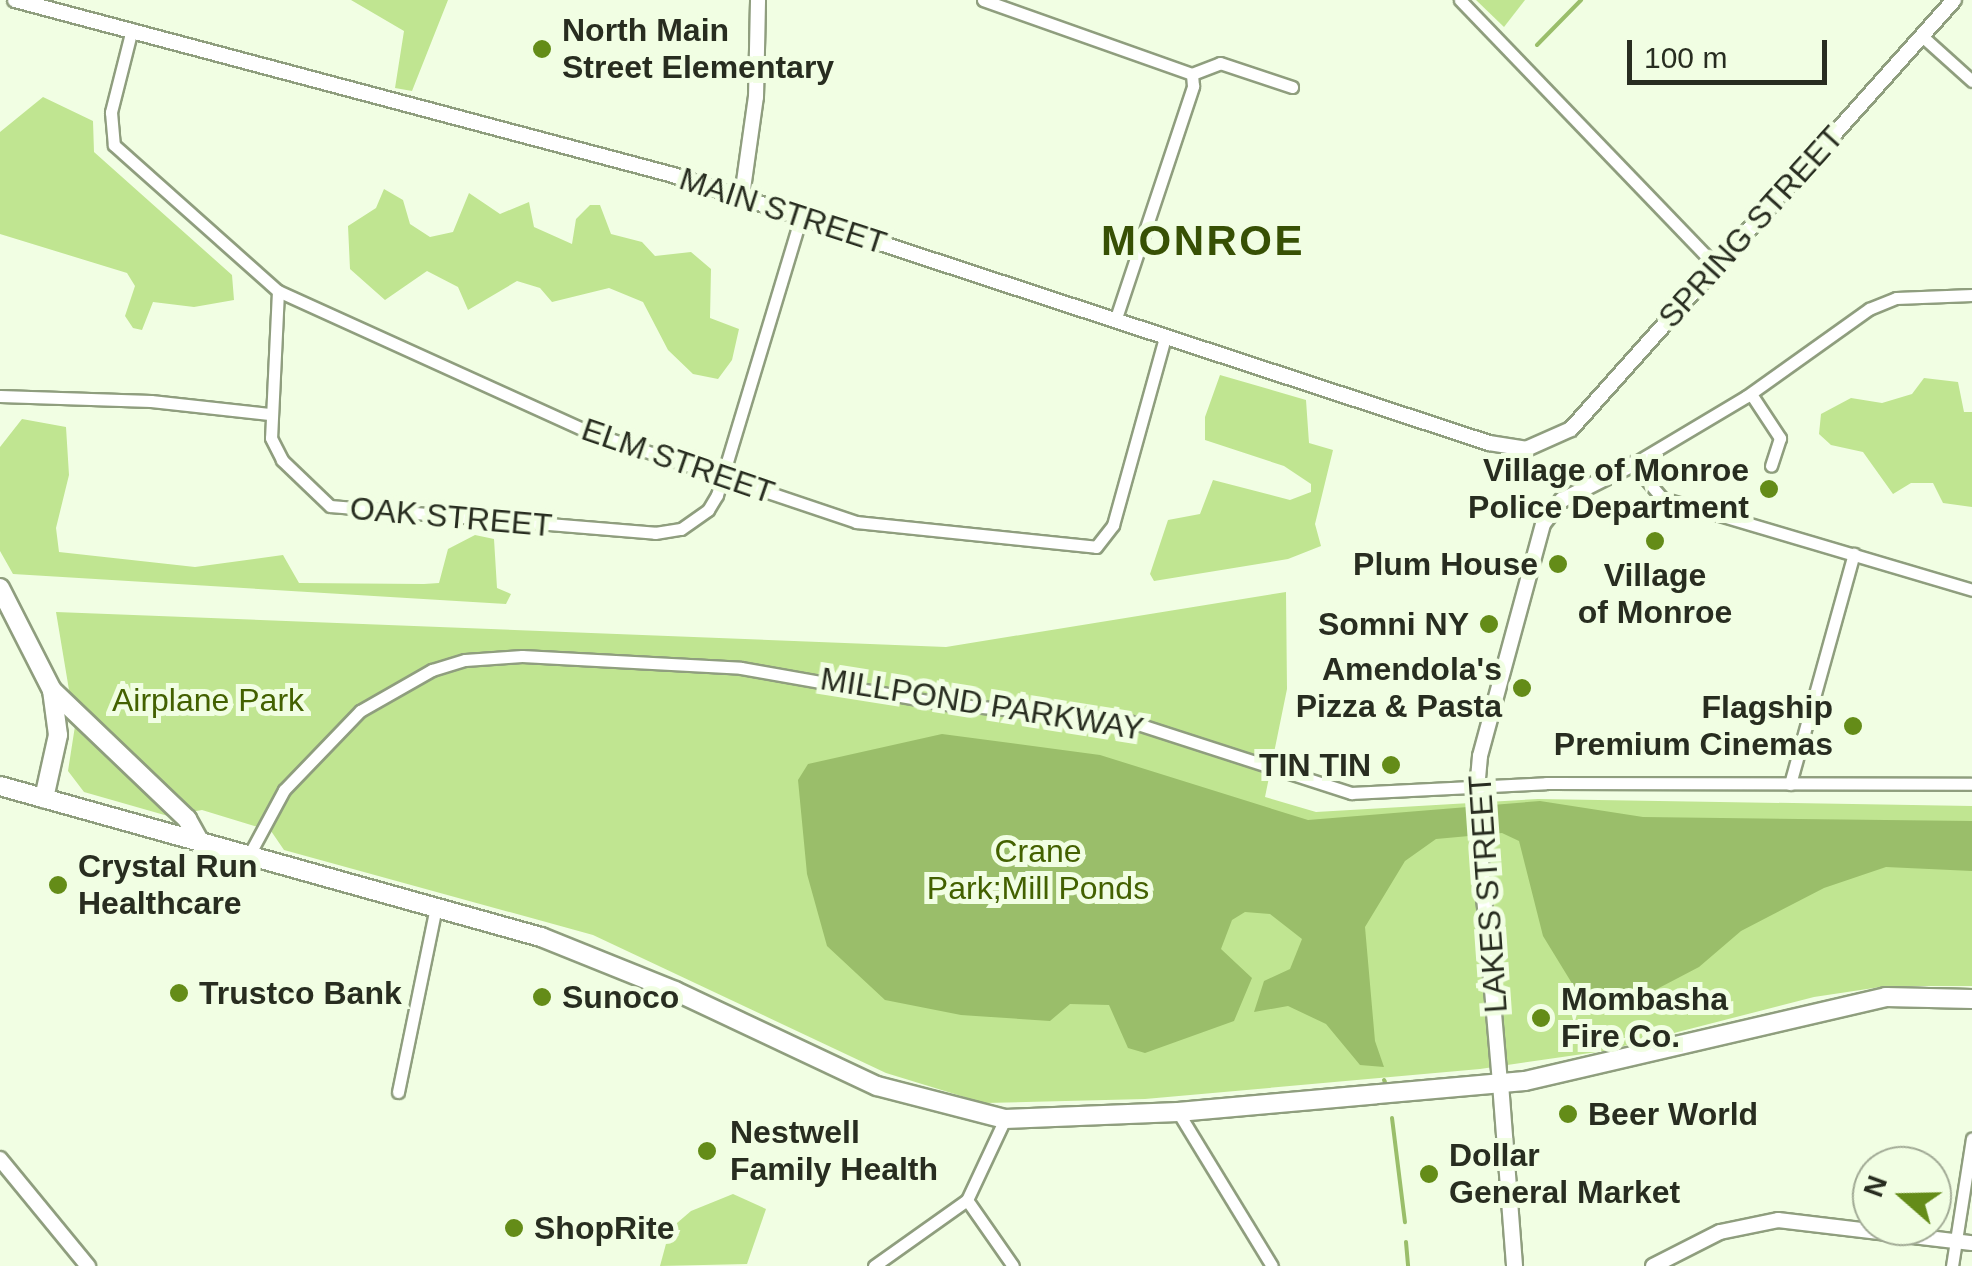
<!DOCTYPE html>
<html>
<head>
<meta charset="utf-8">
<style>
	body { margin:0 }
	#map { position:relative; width:1972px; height:1266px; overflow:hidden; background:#f1fee3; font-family:Helvetica,sans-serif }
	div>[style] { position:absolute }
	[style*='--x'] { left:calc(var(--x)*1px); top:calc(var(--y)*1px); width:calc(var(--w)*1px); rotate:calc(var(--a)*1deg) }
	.green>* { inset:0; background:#c0e591 }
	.water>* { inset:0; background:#9abe6a }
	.stream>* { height:4px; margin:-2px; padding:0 2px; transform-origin:2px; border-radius:2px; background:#9abe6a }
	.roads { filter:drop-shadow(2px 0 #8f9e7e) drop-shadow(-2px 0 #8f9e7e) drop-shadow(0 2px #8f9e7e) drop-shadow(0 -2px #8f9e7e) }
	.minor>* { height:11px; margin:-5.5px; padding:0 5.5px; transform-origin:5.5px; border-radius:5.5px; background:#fff }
	.tertiary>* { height:14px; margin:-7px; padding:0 7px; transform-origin:7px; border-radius:7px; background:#fff }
	.secondary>* { height:15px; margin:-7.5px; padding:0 7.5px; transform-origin:7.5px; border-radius:7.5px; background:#fff }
	.primary>* { height:18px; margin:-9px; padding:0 9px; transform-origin:9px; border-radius:9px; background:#fff }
	.dots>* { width:28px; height:28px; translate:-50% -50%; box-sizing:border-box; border:5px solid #f1fee3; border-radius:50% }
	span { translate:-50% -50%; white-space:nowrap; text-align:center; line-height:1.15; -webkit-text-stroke:10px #f1fee3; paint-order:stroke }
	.poi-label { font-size:32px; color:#282d20; font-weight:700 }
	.left { translate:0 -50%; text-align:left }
	.right { translate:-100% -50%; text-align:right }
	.street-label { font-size:32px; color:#282d20 }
	.park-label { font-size:32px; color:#436100 }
	.district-label { font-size:42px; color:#375004; font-weight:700; letter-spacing:2.5px }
	.north { position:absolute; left:1852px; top:1146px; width:100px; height:100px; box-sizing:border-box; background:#f1fee3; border:2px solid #a1aa95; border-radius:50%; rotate:290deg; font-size:28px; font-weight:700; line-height:40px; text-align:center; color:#282d20 }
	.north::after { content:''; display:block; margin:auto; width:35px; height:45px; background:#648c18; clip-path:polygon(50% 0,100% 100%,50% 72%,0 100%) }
	.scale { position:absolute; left:1627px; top:40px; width:200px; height:45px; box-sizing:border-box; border:5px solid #282d20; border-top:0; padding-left:12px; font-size:30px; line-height:35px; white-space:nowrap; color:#282d20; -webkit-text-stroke:8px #f1fee3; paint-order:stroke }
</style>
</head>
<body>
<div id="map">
	<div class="green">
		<div style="clip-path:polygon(351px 0,448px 0,412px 91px,395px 88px,404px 31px)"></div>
		<div style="clip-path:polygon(1476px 0,1525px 0,1504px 27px)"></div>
		<div style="clip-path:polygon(43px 97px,93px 121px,94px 152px,232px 275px,234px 300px,194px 307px,153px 302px,142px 330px,133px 328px,125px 316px,135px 286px,127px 273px,0 234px,0 132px)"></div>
		<div style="clip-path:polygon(384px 189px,403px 200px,410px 224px,430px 237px,453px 232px,469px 193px,500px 214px,529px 202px,534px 227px,572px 244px,576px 219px,590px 205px,600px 205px,611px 234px,642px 242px,655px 256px,691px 252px,711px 269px,710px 318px,739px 329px,732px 360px,718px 379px,693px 374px,668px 350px,643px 302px,609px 288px,552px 302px,540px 288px,517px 281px,468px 310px,458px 287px,427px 271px,385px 300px,350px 269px,348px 226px,376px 208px)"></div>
		<div style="clip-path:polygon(1220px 375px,1306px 400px,1309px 443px,1333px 450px,1315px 524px,1321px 546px,1288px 559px,1154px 581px,1150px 574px,1168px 520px,1200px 514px,1213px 480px,1290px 500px,1311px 492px,1311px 484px,1284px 466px,1205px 440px,1205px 417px)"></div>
		<div style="clip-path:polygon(1924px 378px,1958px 382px,1964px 412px,1972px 412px,1972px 507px,1943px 503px,1933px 483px,1911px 483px,1893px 494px,1863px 452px,1831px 445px,1819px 434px,1821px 414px,1851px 398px,1882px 403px,1912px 394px)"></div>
		<div style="clip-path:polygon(22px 419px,66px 427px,69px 475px,56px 528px,59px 552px,195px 567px,283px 555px,299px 583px,424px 584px,439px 583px,448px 549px,475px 535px,494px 539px,497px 588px,511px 594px,506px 604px,13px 574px,0 551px,0 447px)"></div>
		<div style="clip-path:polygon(1286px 592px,1287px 689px,1265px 797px,1316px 812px,1538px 799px,1972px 806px,1972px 986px,1887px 986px,1814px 997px,1604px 1051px,1480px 1069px,1145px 1099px,984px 1103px,886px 1073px,593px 935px,284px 850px,271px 831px,202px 810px,168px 816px,84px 792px,68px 771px,75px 726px,56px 612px,946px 647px)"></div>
		<div style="clip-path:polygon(733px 1194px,766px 1209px,747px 1264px,660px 1266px,670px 1229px,691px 1211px)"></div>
	</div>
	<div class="water">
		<div style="clip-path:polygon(942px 734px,1100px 755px,1308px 820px,1540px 801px,1643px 817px,1972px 821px,1972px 871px,1886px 867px,1824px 888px,1741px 931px,1699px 967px,1636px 1000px,1596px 995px,1584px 1003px,1543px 936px,1519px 841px,1502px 833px,1436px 839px,1405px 861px,1365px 927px,1375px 1041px,1384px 1067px,1360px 1065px,1326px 1024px,1288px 1006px,1254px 1012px,1264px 981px,1290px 969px,1302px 939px,1270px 914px,1245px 912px,1232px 920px,1221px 949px,1252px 978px,1234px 1021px,1145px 1053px,1128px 1048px,1109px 1005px,1070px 1004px,1050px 1021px,961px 1015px,885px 1000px,827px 946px,807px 874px,798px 780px,808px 764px)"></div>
	</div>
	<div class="stream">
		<div style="--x:1537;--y:45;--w:63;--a:-45.6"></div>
		<div style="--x:1384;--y:1080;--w:2;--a:63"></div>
		<div style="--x:1392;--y:1118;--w:105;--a:82.9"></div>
		<div style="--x:1406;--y:1242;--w:24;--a:85"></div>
	</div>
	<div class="roads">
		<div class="minor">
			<div style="--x:983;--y:0;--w:222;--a:19.5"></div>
			<div style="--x:1460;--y:0;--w:369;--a:46.1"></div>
			<div style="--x:132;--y:29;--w:86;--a:104.2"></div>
			<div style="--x:111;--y:112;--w:33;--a:85"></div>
			<div style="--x:114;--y:145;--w:220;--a:41.7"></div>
			<div style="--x:278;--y:291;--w:338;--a:24.4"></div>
			<div style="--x:586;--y:431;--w:285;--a:18.6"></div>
			<div style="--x:856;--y:522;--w:241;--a:5.9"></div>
			<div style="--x:1096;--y:547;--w:28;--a:-52"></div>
			<div style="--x:1113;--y:525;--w:194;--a:-74.5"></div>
			<div style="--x:1922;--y:36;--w:67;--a:42"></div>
			<div style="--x:1192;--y:74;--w:30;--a:-21"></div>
			<div style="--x:1220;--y:63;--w:76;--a:18.4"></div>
			<div style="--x:278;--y:291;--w:147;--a:92.7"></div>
			<div style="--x:271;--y:438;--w:25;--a:63"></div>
			<div style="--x:282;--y:460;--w:66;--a:43.8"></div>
			<div style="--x:330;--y:506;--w:326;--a:4.7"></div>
			<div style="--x:655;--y:533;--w:26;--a:-9"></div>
			<div style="--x:681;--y:529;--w:33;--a:-35"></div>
			<div style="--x:708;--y:510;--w:17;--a:-59"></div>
			<div style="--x:717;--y:495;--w:291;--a:-73.2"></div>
			<div style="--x:1972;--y:295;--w:76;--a:177.7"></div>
			<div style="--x:1896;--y:298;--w:29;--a:158"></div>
			<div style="--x:1869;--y:309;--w:150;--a:144.5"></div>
			<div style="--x:1747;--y:396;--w:133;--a:149.2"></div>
			<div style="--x:1633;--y:464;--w:45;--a:49.5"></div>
			<div style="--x:1662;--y:498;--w:323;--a:16.5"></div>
			<div style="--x:1115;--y:321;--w:248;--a:-71.6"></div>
			<div style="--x:1193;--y:86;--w:12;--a:-95"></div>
			<div style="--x:1751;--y:394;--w:53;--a:56.6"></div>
			<div style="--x:1780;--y:438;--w:29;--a:108"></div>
			<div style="--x:0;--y:396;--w:151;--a:1.9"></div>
			<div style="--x:151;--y:401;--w:119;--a:6.3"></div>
			<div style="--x:1790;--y:784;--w:239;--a:-74.5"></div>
			<div style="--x:249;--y:855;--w:74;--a:-61.7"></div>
			<div style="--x:284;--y:790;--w:110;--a:-46.1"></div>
			<div style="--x:360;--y:711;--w:83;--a:-29.7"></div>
			<div style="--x:432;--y:670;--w:34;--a:-17"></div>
			<div style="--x:465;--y:660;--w:57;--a:-4"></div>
			<div style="--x:522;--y:656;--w:219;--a:3.1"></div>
			<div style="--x:741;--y:668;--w:208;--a:10"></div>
			<div style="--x:946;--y:704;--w:177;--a:4.9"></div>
			<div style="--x:1122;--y:719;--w:241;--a:17.9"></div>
			<div style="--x:1351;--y:793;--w:195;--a:-2.9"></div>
			<div style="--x:1546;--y:783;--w:426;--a:0.1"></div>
			<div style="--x:398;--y:1092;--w:189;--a:-78.4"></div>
			<div style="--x:1178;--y:1112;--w:180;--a:58.6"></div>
			<div style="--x:967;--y:1200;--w:80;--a:55.1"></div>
			<div style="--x:874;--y:1266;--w:114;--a:-35.4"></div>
			<div style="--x:967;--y:1200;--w:89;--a:-64.9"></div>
			<div style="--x:1952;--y:1266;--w:129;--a:-81.1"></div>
		</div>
		<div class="tertiary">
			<div style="--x:15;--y:0;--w:681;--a:14.89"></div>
			<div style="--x:673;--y:175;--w:859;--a:18.18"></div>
			<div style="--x:1489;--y:443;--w:37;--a:9"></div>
			<div style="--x:1526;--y:449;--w:49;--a:-24"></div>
			<div style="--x:1571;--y:429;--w:575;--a:-48.24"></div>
			<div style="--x:742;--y:196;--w:100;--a:-82"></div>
			<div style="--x:756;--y:97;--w:97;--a:-88.8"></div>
			<div style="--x:1500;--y:1083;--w:283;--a:-94.9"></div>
			<div style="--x:1476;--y:801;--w:45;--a:-84.9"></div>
			<div style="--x:1480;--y:756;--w:240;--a:-74.8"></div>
			<div style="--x:1543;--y:524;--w:31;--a:-52"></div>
			<div style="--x:1562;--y:500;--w:80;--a:-26.9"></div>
			<div style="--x:0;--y:1159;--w:139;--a:50.6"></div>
			<div style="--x:1653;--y:1266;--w:75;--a:-26.9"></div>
			<div style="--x:1720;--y:1232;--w:59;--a:-11.7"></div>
			<div style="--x:1778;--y:1220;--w:195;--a:6.8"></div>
		</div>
		<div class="secondary">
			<div style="--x:1500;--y:1083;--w:184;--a:85.6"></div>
		</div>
		<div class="primary">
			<div style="--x:0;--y:588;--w:114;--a:63"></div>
			<div style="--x:52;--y:690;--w:45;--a:82.4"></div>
			<div style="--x:58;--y:735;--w:65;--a:102.5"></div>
			<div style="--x:52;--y:690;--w:187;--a:43.7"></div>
			<div style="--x:187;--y:819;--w:25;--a:61"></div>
			<div style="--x:0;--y:786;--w:562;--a:15.6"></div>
			<div style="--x:541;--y:937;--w:144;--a:21.9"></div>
			<div style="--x:675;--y:991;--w:223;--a:25.2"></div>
			<div style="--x:877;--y:1086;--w:132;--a:14.5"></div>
			<div style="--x:1005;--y:1119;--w:173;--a:-2.3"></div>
			<div style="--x:1178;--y:1112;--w:348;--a:-5.1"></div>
			<div style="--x:1525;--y:1081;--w:371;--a:-13.1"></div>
			<div style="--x:1886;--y:997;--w:86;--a:1.3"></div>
		</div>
	</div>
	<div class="dots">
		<div style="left:542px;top:49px;background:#648c18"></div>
		<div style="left:1769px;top:489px;background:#648c18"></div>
		<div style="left:1655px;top:541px;background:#648c18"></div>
		<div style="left:1558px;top:564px;background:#648c18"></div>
		<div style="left:1489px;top:624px;background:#648c18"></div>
		<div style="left:1522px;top:688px;background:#648c18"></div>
		<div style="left:1853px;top:726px;background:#648c18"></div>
		<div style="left:1391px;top:765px;background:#648c18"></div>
		<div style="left:58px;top:885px;background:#648c18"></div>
		<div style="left:179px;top:993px;background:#648c18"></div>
		<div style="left:542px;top:997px;background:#648c18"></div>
		<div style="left:1541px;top:1018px;background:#648c18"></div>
		<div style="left:1568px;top:1114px;background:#648c18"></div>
		<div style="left:707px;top:1151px;background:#648c18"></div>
		<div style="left:1429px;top:1174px;background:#648c18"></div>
		<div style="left:514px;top:1228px;background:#648c18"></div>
	</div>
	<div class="poi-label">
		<span class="left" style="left:562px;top:49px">North Main<br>Street Elementary</span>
		<span class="right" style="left:1749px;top:489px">Village of Monroe<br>Police Department</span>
		<span class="right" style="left:1538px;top:564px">Plum House</span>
		<span style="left:1655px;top:594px">Village<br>of Monroe</span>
		<span class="right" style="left:1469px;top:624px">Somni NY</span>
		<span class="right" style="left:1502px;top:688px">Amendola's<br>Pizza &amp; Pasta</span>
		<span class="right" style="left:1833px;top:726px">Flagship<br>Premium Cinemas</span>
		<span class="right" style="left:1371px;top:765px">TIN TIN</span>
		<span class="left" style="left:78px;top:885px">Crystal Run<br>Healthcare</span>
		<span class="left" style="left:199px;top:993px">Trustco Bank</span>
		<span class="left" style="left:562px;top:997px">Sunoco</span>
		<span class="left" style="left:1561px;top:1018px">Mombasha<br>Fire Co.</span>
		<span class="left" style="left:1588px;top:1114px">Beer World</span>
		<span class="left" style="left:730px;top:1151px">Nestwell<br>Family Health</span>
		<span class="left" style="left:1449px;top:1174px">Dollar<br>General Market</span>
		<span class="left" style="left:534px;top:1228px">ShopRite</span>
	</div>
	<div class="street-label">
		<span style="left:783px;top:211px;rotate:18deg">MAIN STREET</span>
		<span style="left:1751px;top:227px;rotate:-48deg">SPRING STREET</span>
		<span style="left:678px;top:461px;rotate:19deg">ELM STREET</span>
		<span style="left:451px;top:517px;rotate:5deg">OAK STREET</span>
		<span style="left:982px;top:704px;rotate:9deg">MILLPOND PARKWAY</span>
		<span style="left:1488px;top:894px;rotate:-94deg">LAKES STREET</span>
	</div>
	<div class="park-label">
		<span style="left:208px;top:700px">Airplane Park</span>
		<span style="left:1038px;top:870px">Crane<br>Park;Mill Ponds</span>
	</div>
	<div class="district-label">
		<span style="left:1203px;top:241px">MONROE</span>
	</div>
	<div class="north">N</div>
	<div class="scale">100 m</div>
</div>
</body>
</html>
